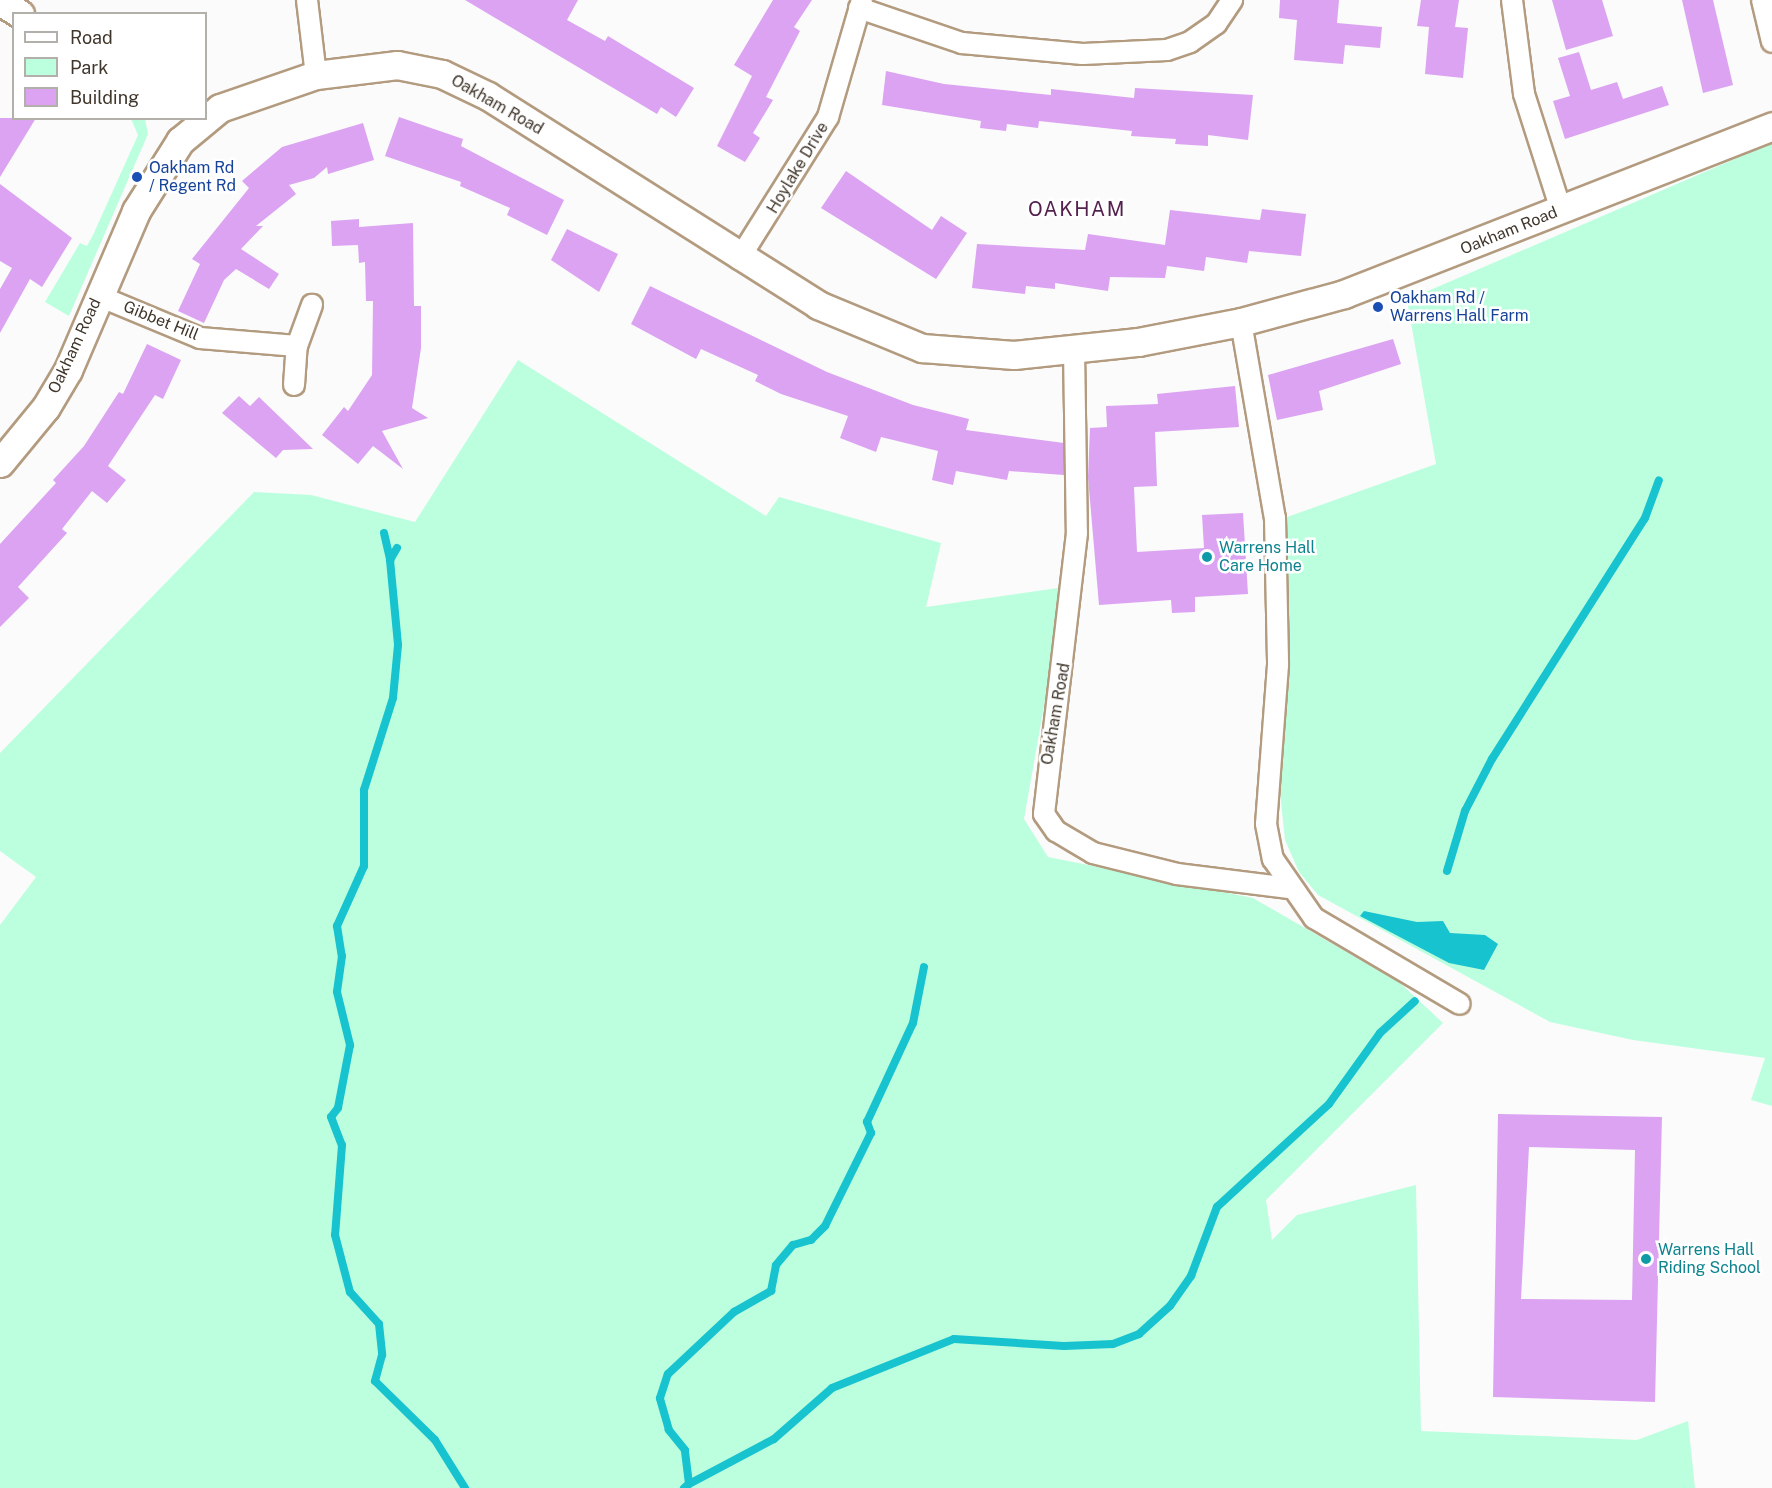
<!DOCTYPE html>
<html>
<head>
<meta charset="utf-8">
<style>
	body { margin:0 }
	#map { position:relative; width:1772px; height:1488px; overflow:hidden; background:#fbfbfb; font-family:"Public Sans",sans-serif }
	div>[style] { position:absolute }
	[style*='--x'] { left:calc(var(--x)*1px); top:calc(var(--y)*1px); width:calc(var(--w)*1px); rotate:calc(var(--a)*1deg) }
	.green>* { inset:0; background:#bcffdf }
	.water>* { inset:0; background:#17c3cf }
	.stream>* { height:8px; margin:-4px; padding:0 4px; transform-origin:4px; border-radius:4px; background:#17c3cf }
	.building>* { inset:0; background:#dba3f1 }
	.roads { filter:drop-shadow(2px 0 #b39b7f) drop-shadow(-2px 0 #b39b7f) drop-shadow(0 2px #b39b7f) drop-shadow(0 -2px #b39b7f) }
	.street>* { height:20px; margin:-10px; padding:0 10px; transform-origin:10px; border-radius:10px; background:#fff }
	.secondary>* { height:27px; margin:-13.5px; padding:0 13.5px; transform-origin:13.5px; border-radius:13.5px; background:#fff }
	.dots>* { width:16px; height:16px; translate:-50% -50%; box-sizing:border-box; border:3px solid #fff; border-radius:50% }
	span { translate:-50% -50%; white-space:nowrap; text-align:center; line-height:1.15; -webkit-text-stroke:5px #fff; paint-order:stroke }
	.street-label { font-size:16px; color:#40362b }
	.transit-label { font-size:16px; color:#164399 }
	.left { translate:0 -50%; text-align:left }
	.culture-label { font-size:16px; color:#0d838f }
	.quarter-label { font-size:20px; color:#552250; letter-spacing:1.5px }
	.legend { position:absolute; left:12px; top:12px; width:195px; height:108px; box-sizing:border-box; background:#fff; border:2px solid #b3afaa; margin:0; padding:8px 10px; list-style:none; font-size:18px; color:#40362b }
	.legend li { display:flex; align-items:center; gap:12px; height:30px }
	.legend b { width:30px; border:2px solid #b3afaa }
</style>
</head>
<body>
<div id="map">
	<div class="green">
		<div style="clip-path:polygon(131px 119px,145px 119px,148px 134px,69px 316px,45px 302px,80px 243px,87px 246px,93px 235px,138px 135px)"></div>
		<div style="clip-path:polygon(1772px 143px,1772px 1106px,1751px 1100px,1765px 1058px,1633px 1040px,1550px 1022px,1318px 895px,1299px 872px,1285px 840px,1279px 783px,1287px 517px,1436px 464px,1407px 300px)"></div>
		<div style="clip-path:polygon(518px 360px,766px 516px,779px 497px,941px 543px,926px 607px,1065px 587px,1024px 819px,1048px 857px,1253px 898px,1400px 983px,1443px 1023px,1266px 1200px,1272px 1240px,1297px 1215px,1416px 1185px,1421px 1431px,1637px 1440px,1688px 1421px,1695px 1488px,0 1488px,0 925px,36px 877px,0 851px,0 753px,254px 492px,311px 495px,415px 522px)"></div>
	</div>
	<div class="water">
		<div style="clip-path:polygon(1364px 911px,1417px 922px,1443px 921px,1450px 933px,1485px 935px,1498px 944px,1484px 970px,1449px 963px,1360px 916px)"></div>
	</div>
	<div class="stream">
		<div style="--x:384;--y:533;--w:28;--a:77"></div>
		<div style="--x:397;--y:548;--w:14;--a:120"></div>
		<div style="--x:390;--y:560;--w:85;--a:84.6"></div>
		<div style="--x:398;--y:645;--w:53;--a:95.4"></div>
		<div style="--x:393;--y:698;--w:96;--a:107.5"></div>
		<div style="--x:364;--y:790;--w:76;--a:90"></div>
		<div style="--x:364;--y:866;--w:66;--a:114.2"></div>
		<div style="--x:337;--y:926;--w:30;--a:81"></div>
		<div style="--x:342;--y:956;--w:36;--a:98"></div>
		<div style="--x:337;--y:992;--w:55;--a:76.2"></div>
		<div style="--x:350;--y:1045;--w:64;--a:100.8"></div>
		<div style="--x:338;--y:1108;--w:11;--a:128"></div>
		<div style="--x:331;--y:1117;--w:30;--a:69"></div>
		<div style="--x:342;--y:1145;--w:90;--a:94.4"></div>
		<div style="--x:335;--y:1235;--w:59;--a:75.3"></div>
		<div style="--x:350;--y:1292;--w:43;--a:47.8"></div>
		<div style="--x:379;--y:1324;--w:31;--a:84"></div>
		<div style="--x:382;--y:1355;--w:27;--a:105"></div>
		<div style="--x:375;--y:1381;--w:84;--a:44.5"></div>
		<div style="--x:435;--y:1440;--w:57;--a:58"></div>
		<div style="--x:1447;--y:871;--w:63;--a:-73.3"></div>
		<div style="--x:1465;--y:811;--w:59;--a:-62.6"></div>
		<div style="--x:1492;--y:759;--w:285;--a:-57.6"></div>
		<div style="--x:1645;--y:518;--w:40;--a:-69.8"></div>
		<div style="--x:689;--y:1484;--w:96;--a:-27.9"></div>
		<div style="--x:774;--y:1439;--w:77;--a:-41.3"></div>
		<div style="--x:832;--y:1388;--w:131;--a:-21.9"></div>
		<div style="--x:954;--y:1339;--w:110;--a:3.6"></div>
		<div style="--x:1064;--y:1346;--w:49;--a:-2.3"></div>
		<div style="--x:1113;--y:1344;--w:28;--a:-21"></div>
		<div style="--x:1139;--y:1334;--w:42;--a:-42.1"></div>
		<div style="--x:1170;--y:1306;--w:37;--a:-55"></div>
		<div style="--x:1191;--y:1276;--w:74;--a:-69.4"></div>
		<div style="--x:1217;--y:1207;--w:152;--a:-42.6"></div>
		<div style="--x:1329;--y:1104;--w:87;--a:-54.3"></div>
		<div style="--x:1380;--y:1033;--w:47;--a:-42.4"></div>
		<div style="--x:684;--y:1488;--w:6;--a:-39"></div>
		<div style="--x:689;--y:1484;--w:34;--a:-97"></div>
		<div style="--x:685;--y:1450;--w:26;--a:-129"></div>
		<div style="--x:669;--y:1430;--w:33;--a:-106"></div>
		<div style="--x:660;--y:1398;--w:25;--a:-72"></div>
		<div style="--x:668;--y:1374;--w:91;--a:-43.2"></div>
		<div style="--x:734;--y:1312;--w:43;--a:-29.6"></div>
		<div style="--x:771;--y:1291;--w:26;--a:-79"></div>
		<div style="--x:776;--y:1265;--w:26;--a:-50"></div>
		<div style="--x:793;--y:1245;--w:19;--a:-16"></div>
		<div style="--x:811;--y:1240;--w:20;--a:-45"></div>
		<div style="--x:825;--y:1226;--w:104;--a:-63.7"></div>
		<div style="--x:871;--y:1133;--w:12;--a:-110"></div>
		<div style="--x:867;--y:1122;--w:109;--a:-65.1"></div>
		<div style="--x:913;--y:1023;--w:57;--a:-78.9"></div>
	</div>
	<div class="building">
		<div style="clip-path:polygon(465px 0,578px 0,567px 20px,605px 41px,608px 36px,694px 88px,676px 117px,661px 107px,657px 114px)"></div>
		<div style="clip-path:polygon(773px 0,812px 0,794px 27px,800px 31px,766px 97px,773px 100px,753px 133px,760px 138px,745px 162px,717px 146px,752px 76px,734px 65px)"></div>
		<div style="clip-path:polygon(1280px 0,1339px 0,1337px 23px,1382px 27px,1380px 48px,1345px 45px,1343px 64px,1294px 60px,1297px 20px,1279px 18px)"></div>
		<div style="clip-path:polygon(1421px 0,1459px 0,1455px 27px,1468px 28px,1463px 78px,1425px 74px,1429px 27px,1417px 26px)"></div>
		<div style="clip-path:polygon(1552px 0,1602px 0,1613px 36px,1566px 50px)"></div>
		<div style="clip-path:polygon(1682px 0,1713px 0,1733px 85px,1703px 93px)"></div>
		<div style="clip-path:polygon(1579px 52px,1591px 90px,1617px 82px,1623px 99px,1662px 86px,1669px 105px,1565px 139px,1553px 101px,1570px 96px,1558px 58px)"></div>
		<div style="clip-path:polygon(886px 71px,944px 84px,1051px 95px,1051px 89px,1134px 98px,1135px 88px,1253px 95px,1248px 140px,1208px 135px,1208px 146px,1175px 144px,1176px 139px,1131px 136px,1132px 131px,1039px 121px,1038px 128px,1007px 124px,1006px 131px,980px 128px,981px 121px,882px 105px)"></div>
		<div style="clip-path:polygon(399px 117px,463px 139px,461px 146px,564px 200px,547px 235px,507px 215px,510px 208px,460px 186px,461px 182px,385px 156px)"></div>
		<div style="clip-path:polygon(0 118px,36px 118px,0 177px)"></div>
		<div style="clip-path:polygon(363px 123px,374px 160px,328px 174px,327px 167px,314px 178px,289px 185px,296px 194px,256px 226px,263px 226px,241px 249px,279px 274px,269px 289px,236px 269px,224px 280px,204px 323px,178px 311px,200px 264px,192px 259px,249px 188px,242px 181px,282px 147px)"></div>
		<div style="clip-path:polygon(846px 171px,932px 230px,941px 216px,967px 233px,936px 279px,821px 208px)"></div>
		<div style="clip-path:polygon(0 184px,72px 238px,42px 287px,30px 279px,0 333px,0 289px,12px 268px,0 261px)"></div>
		<div style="clip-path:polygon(1262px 209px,1306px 214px,1301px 256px,1249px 251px,1247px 263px,1206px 257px,1204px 271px,1167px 266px,1165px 278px,1110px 277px,1108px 291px,1055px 283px,1055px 289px,1026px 286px,1025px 294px,972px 288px,977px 244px,1085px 250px,1088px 234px,1165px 245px,1170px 210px,1260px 220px)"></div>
		<div style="clip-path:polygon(359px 219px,359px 227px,413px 223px,414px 306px,421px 306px,421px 348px,412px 408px,428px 418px,382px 431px,403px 469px,373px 446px,358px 464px,322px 435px,344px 407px,348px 411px,372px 375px,373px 301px,366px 301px,365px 262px,359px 263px,358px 245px,332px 246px,331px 221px)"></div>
		<div style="clip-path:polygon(567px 229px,618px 254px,599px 292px,551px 260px)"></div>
		<div style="clip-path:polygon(650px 286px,827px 372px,913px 405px,969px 419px,966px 430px,1064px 443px,1064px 475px,1009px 471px,1007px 480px,956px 471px,953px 485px,932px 480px,938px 451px,881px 437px,876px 452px,840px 438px,848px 416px,781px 394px,755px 381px,758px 375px,701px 349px,696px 359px,631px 324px)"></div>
		<div style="clip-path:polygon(1393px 339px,1401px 364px,1319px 391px,1323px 410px,1277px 420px,1268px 375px)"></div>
		<div style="clip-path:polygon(147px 344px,181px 360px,163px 399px,155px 395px,108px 466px,126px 480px,107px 503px,92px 491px,62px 529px,67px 533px,18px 587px,29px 598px,0 627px,0 544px,56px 483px,53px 480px,84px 446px,119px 392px,123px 394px)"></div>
		<div style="clip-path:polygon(1235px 386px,1239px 427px,1155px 432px,1157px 486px,1134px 487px,1137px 552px,1204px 548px,1202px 515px,1243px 513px,1248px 594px,1195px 597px,1195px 612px,1172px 613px,1171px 600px,1099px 605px,1088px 477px,1090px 428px,1107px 427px,1106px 406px,1158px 404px,1157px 394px)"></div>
		<div style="clip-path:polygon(239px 396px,250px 406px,259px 397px,313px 449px,283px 450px,276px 458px,222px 413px)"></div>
		<div style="clip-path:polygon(evenodd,1498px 1114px,1662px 1117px,1655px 1402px,1493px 1397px,1498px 1114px,1529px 1147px,1635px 1150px,1632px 1300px,1521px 1299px,1529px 1147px)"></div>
	</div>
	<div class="roads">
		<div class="street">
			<div style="--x:307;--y:0;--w:76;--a:83.2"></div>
			<div style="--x:1512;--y:0;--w:95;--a:82.7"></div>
			<div style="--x:1524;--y:94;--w:122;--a:72.3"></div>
			<div style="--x:1762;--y:0;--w:43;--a:76.6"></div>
			<div style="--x:859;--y:8;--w:109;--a:18.8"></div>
			<div style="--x:962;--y:43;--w:121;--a:5.2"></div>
			<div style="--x:1083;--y:54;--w:84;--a:-2.7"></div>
			<div style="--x:1167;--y:50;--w:24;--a:-19"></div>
			<div style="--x:1190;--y:42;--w:32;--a:-35"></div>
			<div style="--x:1216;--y:24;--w:29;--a:-56"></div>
			<div style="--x:739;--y:259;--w:168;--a:-57.9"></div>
			<div style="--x:828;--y:117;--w:122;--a:-73.8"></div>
			<div style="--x:99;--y:296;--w:109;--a:22.6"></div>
			<div style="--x:200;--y:338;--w:97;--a:4.7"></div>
			<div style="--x:1241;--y:322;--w:199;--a:80.2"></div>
			<div style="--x:1275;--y:518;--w:147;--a:88.8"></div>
			<div style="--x:1278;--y:665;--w:159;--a:94.3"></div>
			<div style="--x:1266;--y:824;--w:36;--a:79"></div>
			<div style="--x:1273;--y:859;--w:72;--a:55.2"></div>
			<div style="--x:1314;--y:918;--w:169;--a:30.5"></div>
			<div style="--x:1074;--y:350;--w:183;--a:89.1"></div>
			<div style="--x:1077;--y:533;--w:283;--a:96.7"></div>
			<div style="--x:1044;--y:814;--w:21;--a:55"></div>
			<div style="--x:1056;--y:831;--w:43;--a:30.7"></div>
			<div style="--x:1093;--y:853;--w:87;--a:14"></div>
			<div style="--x:1177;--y:874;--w:113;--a:7.1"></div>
			<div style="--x:294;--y:385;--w:39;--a:-86"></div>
			<div style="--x:297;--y:346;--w:44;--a:-69.9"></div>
		</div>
		<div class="secondary">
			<div style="--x:0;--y:1;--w:24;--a:33"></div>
			<div style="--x:0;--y:463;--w:72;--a:-50.6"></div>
			<div style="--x:46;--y:407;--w:43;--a:-59.3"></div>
			<div style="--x:68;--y:370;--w:173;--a:-66.8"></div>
			<div style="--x:136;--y:211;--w:83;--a:-57.8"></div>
			<div style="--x:180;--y:141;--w:52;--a:-39.5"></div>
			<div style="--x:220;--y:108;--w:102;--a:-19"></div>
			<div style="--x:316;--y:75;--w:82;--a:-7"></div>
			<div style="--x:397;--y:65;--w:46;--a:11.3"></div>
			<div style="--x:442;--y:74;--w:51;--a:25.6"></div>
			<div style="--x:488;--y:96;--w:391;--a:32.3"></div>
			<div style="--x:818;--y:305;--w:113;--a:22.5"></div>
			<div style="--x:922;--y:348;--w:92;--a:4.4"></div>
			<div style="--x:1014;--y:355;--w:125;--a:-6"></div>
			<div style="--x:1138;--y:342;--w:105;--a:-11"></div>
			<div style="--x:1241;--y:322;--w:107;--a:-15.2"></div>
			<div style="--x:1344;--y:294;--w:460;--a:-21.4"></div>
		</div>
	</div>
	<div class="dots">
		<div style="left:137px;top:177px;background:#1a4fb4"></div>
		<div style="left:1378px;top:307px;background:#1a4fb4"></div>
		<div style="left:1207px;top:557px;background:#0f9aa8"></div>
		<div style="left:1646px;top:1259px;background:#0f9aa8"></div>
	</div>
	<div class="street-label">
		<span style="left:497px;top:105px;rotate:30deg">Oakham Road</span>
		<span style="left:798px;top:168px;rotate:-59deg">Hoylake Drive</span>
		<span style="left:1509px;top:231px;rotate:-22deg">Oakham Road</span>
		<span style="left:161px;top:321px;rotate:22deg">Gibbet Hill</span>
		<span style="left:75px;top:346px;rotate:-65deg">Oakham Road</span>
		<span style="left:1056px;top:714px;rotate:-80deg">Oakham Road</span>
	</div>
	<div class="transit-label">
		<span class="left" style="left:149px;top:177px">Oakham Rd<br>/ Regent Rd</span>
		<span class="left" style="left:1390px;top:307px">Oakham Rd /<br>Warrens Hall Farm</span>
	</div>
	<div class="culture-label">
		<span class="left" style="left:1219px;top:557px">Warrens Hall<br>Care Home</span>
		<span class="left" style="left:1658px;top:1259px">Warrens Hall<br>Riding School</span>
	</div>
	<div class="quarter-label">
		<span style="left:1077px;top:209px">OAKHAM</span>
	</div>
	<ul class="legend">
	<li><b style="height:8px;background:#fff"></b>Road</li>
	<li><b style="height:16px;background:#bcffdf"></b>Park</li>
	<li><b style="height:16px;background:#dba3f1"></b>Building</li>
	</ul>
</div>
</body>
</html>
